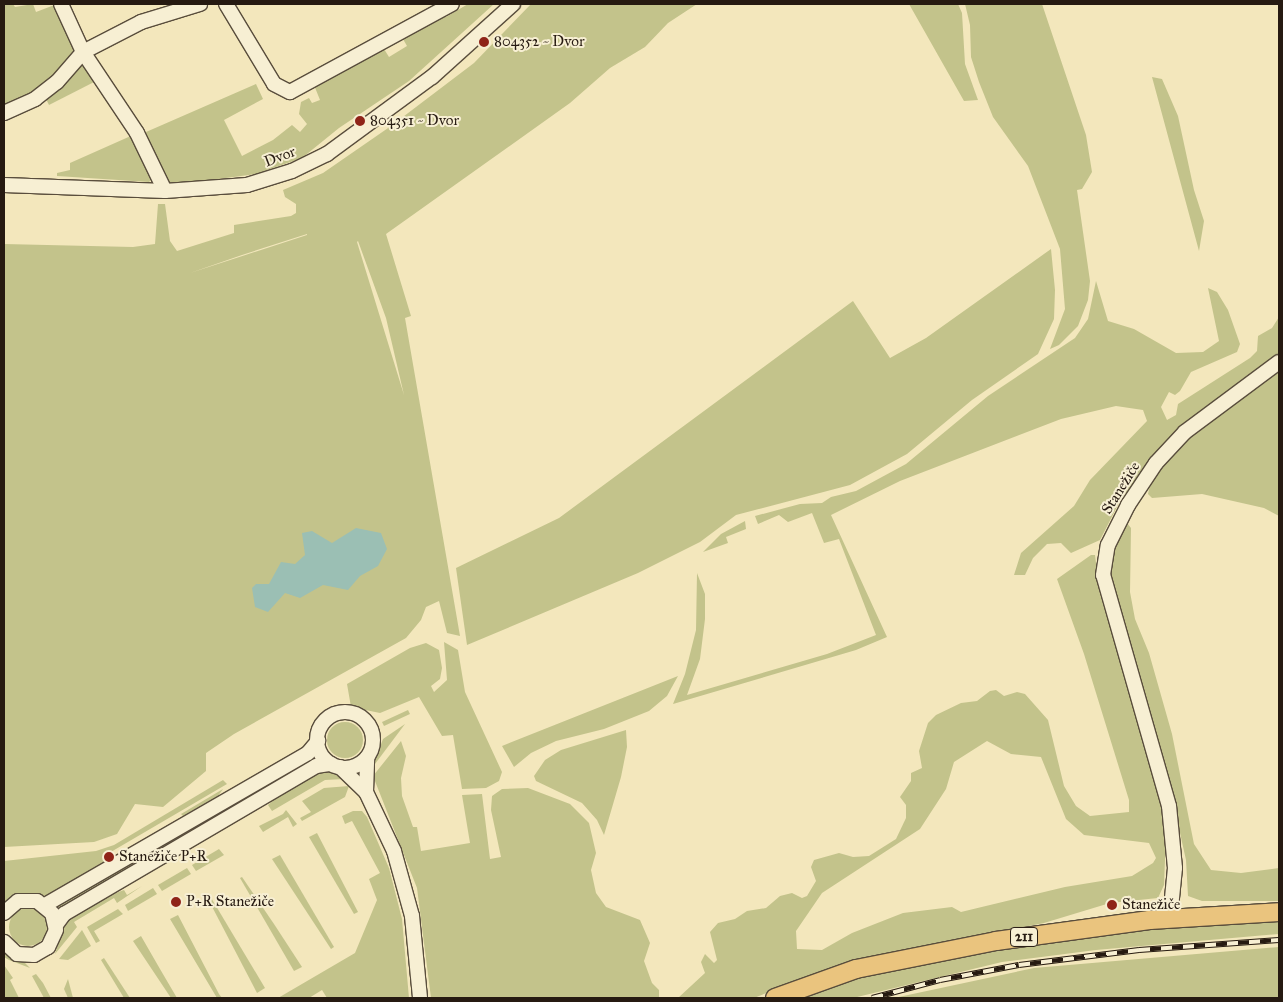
<!DOCTYPE html>
<html>
<head>
<meta charset="utf-8">
<style>
	body { margin:0 }
	#map { position:relative; width:1283px; height:1002px; overflow:hidden; background:#f3e7bc; font-family:"IM FELL Great Primer",serif }
	div>[style] { position:absolute }
	[style*='--x'] { left:calc(var(--x)*1px); top:calc(var(--y)*1px); width:calc(var(--w)*1px); rotate:calc(var(--a)*1deg) }
	.green>* { inset:0; background:#c3c38b }
	.round { border-radius:50% }
	.water>* { inset:0; background:#9bbfb4 }
	.roads { filter:drop-shadow(1px 0 #594d3c) drop-shadow(-1px 0 #594d3c) drop-shadow(0 1px #594d3c) drop-shadow(0 -1px #594d3c) }
	.minor>* { height:14px; margin:-7px; padding:0 7px; transform-origin:7px; border-radius:7px; background:#f7efd3 }
	.minor>.ring { margin:-7px; padding:0; box-sizing:content-box; background:none; border:14px solid #f7efd3; border-radius:50% }
	.major>* { height:18px; margin:-9px; padding:0 9px; transform-origin:9px; border-radius:9px; background:#eac47e }
	.rail>* { height:5.5px; margin-top:-2.75px; transform-origin:0; background:repeating-linear-gradient(90deg,#f7efd3 0 11px,#261a11 0 22px); box-sizing:border-box; border-block:1px solid #261a11 }
	.dots>* { width:14px; height:14px; translate:-50% -50%; box-sizing:border-box; border:2px solid #f7efd3; border-radius:50% }
	span { translate:-50% -50%; white-space:nowrap; text-align:center; line-height:1.15; -webkit-text-stroke:4px #f7efd3; paint-order:stroke }
	.shield-label span { padding:1px 4px; background:#f7efd3; border:1px solid; border-radius:4px; -webkit-text-stroke-width:0 }
	.shield-label { font-size:14px; color:#261a11; font-weight:700 }
	.poi-label { font-size:15px; color:#261a11 }
	.left { translate:0 -50%; text-align:left }
	.street-label { font-size:15px; color:#261a11 }
	.frame { position:absolute; inset:0; border:5px solid #261a11; pointer-events:none }
</style>
</head>
<body>
<div id="map">
	<div class="green">
		<div style="clip-path:polygon(4px 4px,13px 4px,15px 7px,33px 4px,36px 12px,57px 4px,75px 47px,73px 57px,43px 89px,4px 109px)"></div>
		<div style="clip-path:polygon(468px 4px,494px 4px,409px 81px,339px 128px,302px 158px,256px 174px,196px 182px,165px 182px,143px 138px,146px 132px,256px 84px,263px 99px,224px 120px,242px 156px,273px 140px,292px 125px,300px 132px,307px 124px,299px 114px,301px 102px,309px 98px,312px 103px,320px 100px,314px 85px,384px 49px,389px 57px,407px 46px,403px 39px,407px 35px,444px 13px,446px 17px)"></div>
		<div style="clip-path:polygon(evenodd,531px 4px,697px 4px,668px 23px,645px 47px,610px 68px,570px 103px,386px 234px,411px 316px,405px 318px,460px 636px,447px 633px,439px 601px,426px 607px,421px 620px,406px 638px,234px 734px,206px 753px,206px 771px,163px 807px,135px 804px,117px 834px,94px 842px,4px 847px,4px 337px,52px 320px,4px 337px,4px 244px,133px 247px,155px 244px,158px 204px,165px 204px,170px 241px,177px 251px,234px 233px,234px 225px,291px 216px,296px 213px,296px 204px,285px 197px,283px 190px,323px 173px,391px 126px,474px 63px,531px 4px,307px 234px,307px 235px,190px 273px,242px 255px,307px 234px,531px 4px,358px 241px,386px 318px,404px 395px,357px 242px,358px 241px)"></div>
		<div style="clip-path:polygon(909px 4px,958px 4px,962px 13px,965px 64px,978px 100px,964px 101px)"></div>
		<div style="clip-path:polygon(965px 4px,1042px 4px,1086px 135px,1092px 172px,1082px 189px,1077px 190px,1090px 281px,1088px 300px,1078px 326px,1059px 345px,1050px 349px,1065px 309px,1060px 249px,1028px 166px,993px 117px,979px 82px,971px 57px,970px 25px)"></div>
		<div style="clip-path:polygon(83px 63px,98px 80px,49px 105px,46px 99px,75px 66px)"></div>
		<div style="clip-path:polygon(1152px 77px,1162px 79px,1178px 116px,1194px 190px,1204px 221px,1199px 251px)"></div>
		<div style="clip-path:polygon(133px 135px,152px 179px,149px 182px,57px 176px,57px 173px,70px 170px,70px 163px)"></div>
		<div style="clip-path:polygon(1051px 249px,1055px 290px,1054px 319px,1038px 354px,972px 400px,907px 454px,850px 485px,736px 515px,700px 542px,638px 573px,467px 645px,456px 568px,559px 518px,853px 301px,890px 358px,926px 338px)"></div>
		<div style="clip-path:polygon(1096px 281px,1108px 321px,1134px 329px,1176px 353px,1203px 352px,1219px 341px,1208px 288px,1217px 292px,1228px 310px,1240px 344px,1237px 352px,1191px 372px,1180px 391px,1175px 395px,1169px 392px,1161px 407px,1167px 420px,1176px 415px,1178px 404px,1250px 358px,1257px 351px,1258px 336px,1272px 328px,1279px 317px,1279px 355px,1208px 406px,1167px 442px,1121px 499px,1100px 540px,1071px 553px,1061px 543px,1047px 544px,1033px 558px,1025px 575px,1014px 575px,1021px 553px,1074px 506px,1090px 480px,1147px 421px,1143px 410px,1116px 406px,1061px 419px,900px 481px,831px 515px,887px 637px,856px 650px,673px 704px,685px 674px,696px 630px,697px 573px,705px 594px,705px 619px,700px 659px,687px 695px,827px 654px,876px 635px,839px 539px,824px 543px,812px 513px,788px 522px,779px 515px,758px 524px,755px 516px,800px 504px,822px 503px,831px 497px,856px 491px,906px 464px,988px 396px,1075px 338px,1088px 319px)"></div>
		<div style="clip-path:polygon(1279px 368px,1279px 516px,1264px 508px,1202px 494px,1152px 498px,1148px 494px,1149px 489px,1160px 465px,1201px 425px)"></div>
		<div style="clip-path:polygon(745px 521px,746px 529px,726px 537px,728px 543px,703px 552px,721px 534px)"></div>
		<div style="clip-path:polygon(1127px 523px,1131px 528px,1130px 592px,1135px 619px,1149px 653px,1172px 734px,1194px 844px,1211px 870px,1241px 873px,1279px 868px,1279px 901px,1202px 901px,1188px 896px,1186px 860px,1178px 824px,1110px 580px,1109px 564px,1119px 531px)"></div>
		<div style="clip-path:polygon(evenodd,1091px 555px,1095px 555px,1100px 594px,1153px 766px,1162px 809px,1166px 835px,1164px 885px,1158px 898px,1110px 903px,1044px 923px,875px 956px,822px 971px,754px 998px,678px 998px,705px 973px,701px 962px,705px 954px,714px 963px,717px 960px,710px 932px,718px 923px,735px 919px,747px 911px,766px 908px,780px 896px,792px 893px,802px 898px,807px 896px,816px 881px,811px 867px,814px 860px,839px 853px,853px 857px,869px 856px,896px 839px,906px 818px,906px 805px,900px 797px,911px 781px,911px 773px,922px 768px,919px 751px,928px 723px,936px 715px,961px 703px,977px 701px,990px 691px,996px 690px,1004px 696px,1017px 692px,1025px 694px,1048px 720px,1064px 786px,1076px 806px,1090px 816px,1129px 812px,1129px 800px,1084px 654px,1057px 579px,1091px 555px,987px 741px,1011px 754px,1041px 757px,1066px 819px,1084px 835px,1149px 843px,1156px 858px,1153px 863px,1132px 876px,1065px 887px,961px 912px,952px 907px,903px 913px,852px 933px,822px 950px,797px 949px,796px 931px,822px 893px,920px 829px,946px 789px,954px 762px,987px 741px)"></div>
		<div style="clip-path:polygon(444px 642px,458px 650px,465px 692px,502px 772px,499px 781px,486px 788px,462px 789px,453px 735px,442px 736px,419px 697px,380px 713px,351px 707px,347px 684px,410px 648px,426px 643px,439px 650px,442px 668px,440px 679px,431px 686px,434px 692px,447px 680px)"></div>
		<div style="clip-path:polygon(678px 676px,667px 696px,649px 711px,604px 729px,556px 741px,531px 753px,514px 767px,502px 746px)"></div>
		<div style="clip-path:polygon(408px 710px,410px 714px,384px 726px,382px 722px)"></div>
		<div class="round" style="left:327px;top:722px;width:36px;height:36px"></div>
		<div style="clip-path:polygon(405px 724px,372px 768px,383px 739px)"></div>
		<div style="clip-path:polygon(626px 730px,627px 747px,621px 777px,604px 835px,597px 820px,582px 803px,536px 781px,534px 776px,545px 760px,561px 750px)"></div>
		<div style="clip-path:polygon(401px 741px,406px 756px,401px 778px,402px 796px,413px 827px,417px 827px,421px 851px,470px 843px,462px 795px,482px 794px,490px 859px,501px 857px,491px 810px,492px 796px,502px 789px,528px 788px,570px 804px,589px 823px,596px 853px,591px 870px,596px 893px,606px 907px,640px 920px,650px 943px,644px 961px,652px 983px,659px 990px,659px 998px,431px 998px,417px 888px,373px 776px)"></div>
		<div style="clip-path:polygon(311px 756px,314px 763px,194px 834px,190px 827px)"></div>
		<div style="clip-path:polygon(330px 772px,344px 779px,325px 780px,272px 811px,268px 805px,287px 789px,315px 773px)"></div>
		<div style="clip-path:polygon(223px 780px,227px 784px,104px 856px,107px 861px,47px 896px,23px 893px,4px 903px,4px 861px,96px 851px,114px 845px)"></div>
		<div style="clip-path:polygon(349px 786px,345px 797px,302px 821px,300px 818px,311px 812px,302px 801px,324px 788px)"></div>
		<div style="clip-path:polygon(223px 789px,218px 796px,183px 816px,181px 814px)"></div>
		<div style="clip-path:polygon(286px 810px,297px 824px,293px 827px,288px 817px,263px 832px,259px 826px,283px 814px)"></div>
		<div style="clip-path:polygon(353px 811px,362px 811px,367px 817px,389px 868px,402px 919px,409px 998px,327px 998px,322px 990px,309px 998px,278px 998px,355px 953px,377px 900px,369px 879px,380px 873px,352px 821px,345px 824px,342px 816px)"></div>
		<div style="clip-path:polygon(182px 832px,185px 839px,62px 911px,58px 905px)"></div>
		<div style="clip-path:polygon(317px 833px,358px 912px,354px 914px,309px 837px)"></div>
		<div style="clip-path:polygon(219px 849px,224px 855px,196px 871px,192px 865px)"></div>
		<div style="clip-path:polygon(280px 855px,334px 947px,331px 949px,272px 859px)"></div>
		<div style="clip-path:polygon(187px 868px,191px 874px,162px 891px,158px 885px)"></div>
		<div style="clip-path:polygon(242px 877px,274px 924px,302px 967px,294px 971px,240px 878px)"></div>
		<div style="clip-path:polygon(142px 886px,117px 903px,114px 898px,74px 922px,77px 927px,55px 954px,64px 925px,76px 913px,94px 901px,124px 890px,127px 895px)"></div>
		<div style="clip-path:polygon(153px 888px,157px 894px,128px 911px,125px 905px)"></div>
		<div style="clip-path:polygon(210px 896px,265px 988px,257px 993px,207px 897px)"></div>
		<div class="round" style="left:9px;top:908px;width:38px;height:38px"></div>
		<div style="clip-path:polygon(118px 909px,123px 914px,94px 931px,100px 941px,96px 943px,87px 927px)"></div>
		<div style="clip-path:polygon(178px 915px,219px 994px,222px 998px,217px 998px,170px 919px)"></div>
		<div style="clip-path:polygon(1279px 921px,1279px 934px,1096px 950px,1002px 962px,853px 998px,794px 998px,858px 976px,969px 954px,1142px 930px)"></div>
		<div style="clip-path:polygon(82px 930px,91px 946px,68px 960px,59px 959px)"></div>
		<div style="clip-path:polygon(141px 936px,160px 969px,177px 998px,171px 998px,133px 941px)"></div>
		<div style="clip-path:polygon(1279px 947px,1279px 998px,894px 998px,1034px 968px)"></div>
		<div style="clip-path:polygon(4px 952px,25px 963px,30px 968px,9px 960px,4px 957px)"></div>
		<div style="clip-path:polygon(104px 958px,130px 998px,124px 998px,101px 960px)"></div>
		<div style="clip-path:polygon(4px 965px,13px 978px,10px 980px,19px 998px,4px 998px)"></div>
		<div style="clip-path:polygon(36px 974px,43px 983px,51px 998px,44px 998px,32px 976px)"></div>
		<div style="clip-path:polygon(68px 979px,73px 998px,68px 998px,64px 989px)"></div>
	</div>
	<div class="water">
		<div style="clip-path:polygon(356px 528px,381px 533px,387px 549px,378px 566px,360px 576px,348px 590px,323px 585px,300px 598px,285px 593px,268px 612px,255px 607px,252px 588px,256px 584px,269px 584px,281px 562px,295px 564px,305px 555px,302px 533px,312px 531px,332px 543px)"></div>
	</div>
	<div class="roads">
		<div class="minor">
			<div style="--x:61;--y:4;--w:53;--a:65.4"></div>
			<div style="--x:83;--y:52;--w:97;--a:56.3"></div>
			<div style="--x:137;--y:133;--w:64;--a:64.2"></div>
			<div style="--x:226;--y:4;--w:93;--a:59"></div>
			<div style="--x:274;--y:84;--w:18;--a:27"></div>
			<div style="--x:290;--y:92;--w:184;--a:-28.5"></div>
			<div style="--x:4;--y:113;--w:34;--a:-24"></div>
			<div style="--x:35;--y:99;--w:28;--a:-38"></div>
			<div style="--x:57;--y:82;--w:40;--a:-49"></div>
			<div style="--x:83;--y:52;--w:65;--a:-27.3"></div>
			<div style="--x:141;--y:22;--w:62;--a:-17"></div>
			<div style="--x:4;--y:185;--w:161;--a:2.1"></div>
			<div style="--x:165;--y:191;--w:82;--a:-4.2"></div>
			<div style="--x:247;--y:185;--w:47;--a:-17.3"></div>
			<div style="--x:292;--y:171;--w:39;--a:-26"></div>
			<div style="--x:327;--y:154;--w:130;--a:-36.3"></div>
			<div style="--x:432;--y:77;--w:109;--a:-42"></div>
			<div class="ring" style="left:317px;top:712px;width:42px;height:42px"></div>
			<div style="--x:340;--y:767;--w:36;--a:44"></div>
			<div style="--x:366;--y:792;--w:65;--a:64.6"></div>
			<div style="--x:394;--y:851;--w:67;--a:74.5"></div>
			<div style="--x:412;--y:916;--w:82;--a:84.4"></div>
			<div style="--x:366;--y:792;--w:35;--a:-88"></div>
			<div style="--x:45;--y:905;--w:304;--a:-30"></div>
			<div style="--x:308;--y:753;--w:16;--a:-50"></div>
			<div style="--x:4;--y:913;--w:18;--a:-41"></div>
			<div style="--x:18;--y:901;--w:19;--a:0"></div>
			<div style="--x:37;--y:901;--w:19;--a:39"></div>
			<div style="--x:52;--y:913;--w:17;--a:77"></div>
			<div style="--x:56;--y:930;--w:19;--a:115"></div>
			<div style="--x:48;--y:947;--w:16;--a:150"></div>
			<div style="--x:34;--y:955;--w:17;--a:-177"></div>
			<div style="--x:17;--y:954;--w:18;--a:-137"></div>
			<div style="--x:1170;--y:918;--w:50;--a:-84.3"></div>
			<div style="--x:1175;--y:868;--w:62;--a:-95.5"></div>
			<div style="--x:1169;--y:806;--w:240;--a:-105.9"></div>
			<div style="--x:1103;--y:575;--w:30;--a:-81"></div>
			<div style="--x:1108;--y:545;--w:45;--a:-63.4"></div>
			<div style="--x:1128;--y:505;--w:50;--a:-56.3"></div>
			<div style="--x:1156;--y:463;--w:42;--a:-46.9"></div>
			<div style="--x:1185;--y:432;--w:117;--a:-36.7"></div>
			<div style="--x:56;--y:925;--w:14;--a:-54"></div>
			<div style="--x:64;--y:914;--w:292;--a:-30.4"></div>
			<div style="--x:316;--y:766;--w:15;--a:-8"></div>
		</div>
		<div class="major">
			<div style="--x:775;--y:998;--w:86;--a:-19.7"></div>
			<div style="--x:856;--y:969;--w:143;--a:-11.3"></div>
			<div style="--x:996;--y:941;--w:155;--a:-7.8"></div>
			<div style="--x:1150;--y:920;--w:129;--a:-3.5"></div>
		</div>
	</div>
	<div class="rail">
		<div style="--x:872;--y:998;--w:70;--a:-14.8"></div>
		<div style="--x:940;--y:980;--w:80;--a:-10.8"></div>
		<div style="--x:1019;--y:965;--w:121;--a:-7.1"></div>
		<div style="--x:1139;--y:950;--w:140;--a:-4.1"></div>
	</div>
	<div class="dots">
		<div style="left:484px;top:42px;background:#8f2418"></div>
		<div style="left:360px;top:121px;background:#8f2418"></div>
		<div style="left:109px;top:857px;background:#8f2418"></div>
		<div style="left:176px;top:902px;background:#8f2418"></div>
		<div style="left:1112px;top:905px;background:#8f2418"></div>
	</div>
	<div class="shield-label">
		<span style="left:1024px;top:937px">211</span>
	</div>
	<div class="poi-label">
		<span class="left" style="left:494px;top:42px">804352 ~ Dvor</span>
		<span class="left" style="left:370px;top:121px">804351 ~ Dvor</span>
		<span class="left" style="left:119px;top:857px">Stanežiče P+R</span>
		<span class="left" style="left:186px;top:902px">P+R Stanežiče</span>
		<span class="left" style="left:1122px;top:905px">Stanežiče</span>
	</div>
	<div class="street-label">
		<span style="left:280px;top:157px;rotate:-21deg">Dvor</span>
		<span style="left:1121px;top:488px;rotate:-58deg">Stanežiče</span>
	</div>
	<div class="frame"></div>
</div>
</body>
</html>
